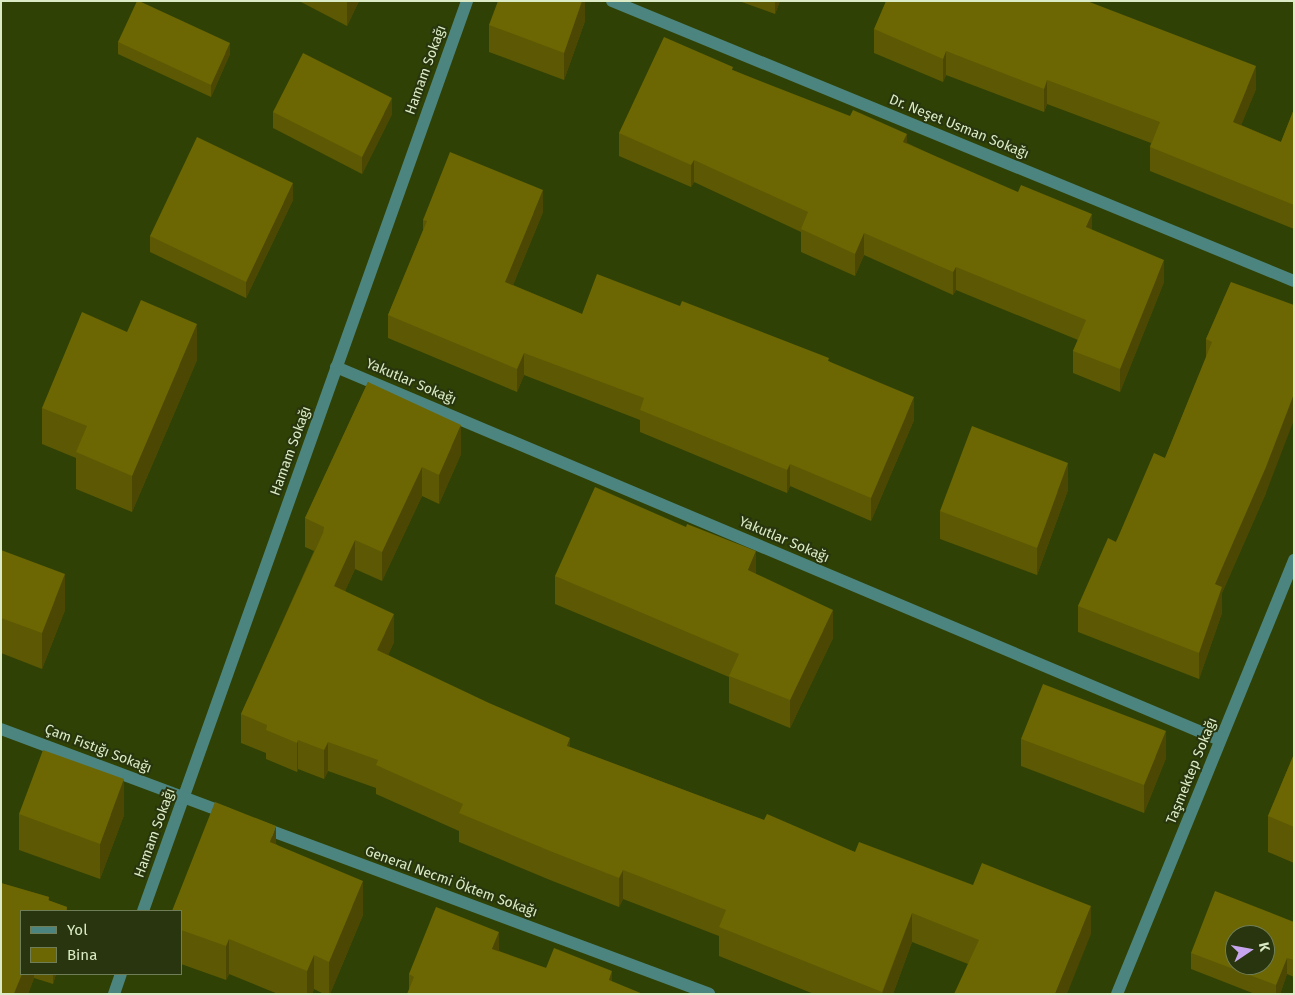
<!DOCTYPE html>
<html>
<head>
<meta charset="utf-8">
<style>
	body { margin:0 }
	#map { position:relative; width:1295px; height:995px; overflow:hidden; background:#2f4104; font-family:"Fira Sans",sans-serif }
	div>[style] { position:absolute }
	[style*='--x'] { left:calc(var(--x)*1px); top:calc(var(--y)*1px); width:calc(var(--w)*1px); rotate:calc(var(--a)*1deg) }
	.minor>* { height:12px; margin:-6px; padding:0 6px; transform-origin:6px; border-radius:6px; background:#4c857f }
	.wall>* { inset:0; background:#5d5803 }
	.shaded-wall>* { inset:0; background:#4c4702 }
	.building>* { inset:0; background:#6c6603 }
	span { translate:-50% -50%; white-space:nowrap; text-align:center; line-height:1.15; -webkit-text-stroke:4px #28350e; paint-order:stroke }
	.street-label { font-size:14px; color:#dbebc5 }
	.frame { position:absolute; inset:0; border:2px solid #dbebc5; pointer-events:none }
	.legend { position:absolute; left:20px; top:910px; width:162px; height:65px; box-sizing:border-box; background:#28350e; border:1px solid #707e57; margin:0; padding:6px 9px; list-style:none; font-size:15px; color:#dbebc5 }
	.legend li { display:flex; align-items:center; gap:10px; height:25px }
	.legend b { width:25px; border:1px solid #707e57 }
	.north { position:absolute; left:1225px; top:925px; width:50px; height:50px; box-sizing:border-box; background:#28350e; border:1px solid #707e57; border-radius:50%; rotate:78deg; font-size:14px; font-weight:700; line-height:20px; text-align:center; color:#dbebc5 }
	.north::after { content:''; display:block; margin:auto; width:18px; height:22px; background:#c8a5ef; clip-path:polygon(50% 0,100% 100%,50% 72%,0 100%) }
</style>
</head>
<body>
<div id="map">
	<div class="minor">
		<div style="--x:612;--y:1;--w:737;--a:22.32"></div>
		<div style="--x:336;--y:367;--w:959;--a:22.88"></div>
		<div style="--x:1;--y:729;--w:242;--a:20.5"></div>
		<div style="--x:261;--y:827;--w:478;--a:20.4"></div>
		<div style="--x:143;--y:911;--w:966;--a:-70.4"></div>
		<div style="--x:114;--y:994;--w:21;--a:-71"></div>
		<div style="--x:1117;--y:994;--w:469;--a:-67.8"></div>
	</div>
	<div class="wall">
		<div style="clip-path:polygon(299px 1px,359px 1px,347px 26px)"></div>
		<div style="clip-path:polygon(585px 1px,585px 21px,564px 80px,489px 52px,489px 25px)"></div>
		<div style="clip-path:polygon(739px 1px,780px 1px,775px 14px)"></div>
		<div style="clip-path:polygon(874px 29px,1256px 89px,1241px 125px,1281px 142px,1294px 109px,1294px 229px,1150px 171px,1150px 147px,1151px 143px,1047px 104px,1044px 112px,946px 75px,943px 82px,874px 53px)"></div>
		<div style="clip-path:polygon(118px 42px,230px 54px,211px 97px,118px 54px)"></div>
		<div style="clip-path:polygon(733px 70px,907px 143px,1092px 230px,1164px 282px,1120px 392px,1073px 373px,1073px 351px,1078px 340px,956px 290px,953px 295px,864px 255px,855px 276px,801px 252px,801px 232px,694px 182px,691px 187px,619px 156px,619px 133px)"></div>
		<div style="clip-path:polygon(273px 112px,392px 114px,362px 174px,273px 128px)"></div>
		<div style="clip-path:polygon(293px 200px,246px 298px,150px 252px,150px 236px)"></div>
		<div style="clip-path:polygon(543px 212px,513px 285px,582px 314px,680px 306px,829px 361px,914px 420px,871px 521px,790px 486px,787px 493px,640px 432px,640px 420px,524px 375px,517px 392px,388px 338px,388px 315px,423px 230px,423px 220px)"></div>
		<div style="clip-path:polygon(1231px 282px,1266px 493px,1222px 593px,1222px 613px,1199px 679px,1078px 632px,1078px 606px,1165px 458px,1206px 358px,1206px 339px)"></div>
		<div style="clip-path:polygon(197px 360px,132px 512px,76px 489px,76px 458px,42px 444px,42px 408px)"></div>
		<div style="clip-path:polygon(368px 382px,461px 454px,439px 504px,422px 496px,382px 581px,355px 569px,345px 591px,394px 642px,388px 655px,570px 747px,764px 820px,855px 852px,1091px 934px,968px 964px,912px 942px,893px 994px,814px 994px,719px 956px,719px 936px,623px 899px,619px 907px,550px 880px,459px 842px,459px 831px,376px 794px,376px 788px,328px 771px,324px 779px,298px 769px,297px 772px,266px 759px,266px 753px,241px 743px,241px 714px,314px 551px,305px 547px,305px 518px)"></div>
		<div style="clip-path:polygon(1068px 490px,1037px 575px,940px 539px,940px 511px)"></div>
		<div style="clip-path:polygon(1px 550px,65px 610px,42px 669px,1px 653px)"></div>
		<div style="clip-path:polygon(756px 574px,833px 638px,790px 728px,729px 703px,729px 677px,555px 604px,555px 576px)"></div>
		<div style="clip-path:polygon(1021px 739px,1166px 758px,1144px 813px,1021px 766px)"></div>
		<div style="clip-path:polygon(1294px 754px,1294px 863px,1268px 852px,1268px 816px)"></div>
		<div style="clip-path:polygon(19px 814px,124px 815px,100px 879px,19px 850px)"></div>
		<div style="clip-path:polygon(276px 844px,363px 915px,330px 994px,324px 994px,314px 989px,312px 994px,278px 994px,229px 974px,226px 980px,181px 964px,181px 911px)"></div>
		<div style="clip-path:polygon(1px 883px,49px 897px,49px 901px,67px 907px,67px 911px,21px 911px,21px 974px,56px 974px,53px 984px,34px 978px,28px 994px,1px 994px)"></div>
		<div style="clip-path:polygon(1294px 922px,1294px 977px,1287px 974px,1280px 994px,1255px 994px,1191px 969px,1191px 953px)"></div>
		<div style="clip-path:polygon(499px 951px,546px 968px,612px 971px,409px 991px,409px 974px)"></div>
	</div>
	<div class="shaded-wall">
		<div style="clip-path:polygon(347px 1px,359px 1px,347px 26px)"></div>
		<div style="clip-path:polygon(582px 1px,585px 1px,585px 21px,564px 80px,564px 53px)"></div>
		<div style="clip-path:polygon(775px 1px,780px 1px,775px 14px)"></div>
		<div style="clip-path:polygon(230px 43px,230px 54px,211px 97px,211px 85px)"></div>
		<div style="clip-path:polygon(946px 51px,946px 75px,943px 82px,943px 59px)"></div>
		<div style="clip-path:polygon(1256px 66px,1256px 89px,1233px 145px,1233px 122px)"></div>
		<div style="clip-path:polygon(1047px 80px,1047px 104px,1044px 112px,1044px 89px)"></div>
		<div style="clip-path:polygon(392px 98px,392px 114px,362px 174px,362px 157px)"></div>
		<div style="clip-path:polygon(907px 134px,907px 156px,903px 142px)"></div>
		<div style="clip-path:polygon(694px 160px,694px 182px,691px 187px,691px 165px)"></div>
		<div style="clip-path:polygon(293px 183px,293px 200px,246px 298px,246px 282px)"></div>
		<div style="clip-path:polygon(543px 190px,543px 212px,505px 305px,505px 282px)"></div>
		<div style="clip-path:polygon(1092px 214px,1092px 236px,1086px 227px)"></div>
		<div style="clip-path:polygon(864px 233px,864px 255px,855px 276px,855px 254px)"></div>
		<div style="clip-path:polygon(1164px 260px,1164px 282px,1120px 392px,1120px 369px)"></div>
		<div style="clip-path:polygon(956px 267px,956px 290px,953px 295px,953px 272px)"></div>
		<div style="clip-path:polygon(197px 324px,197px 360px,132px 512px,132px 476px)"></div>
		<div style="clip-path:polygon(524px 353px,524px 375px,517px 392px,517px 369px)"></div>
		<div style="clip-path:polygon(1294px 394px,1294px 420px,1266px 493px,1222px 593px,1222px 613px,1199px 679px,1199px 653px,1215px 584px)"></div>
		<div style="clip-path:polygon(914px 397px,914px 420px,871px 521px,871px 498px)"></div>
		<div style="clip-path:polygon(461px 425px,461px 454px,439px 504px,439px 475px)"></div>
		<div style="clip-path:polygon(1068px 463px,1068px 490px,1037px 575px,1037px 548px)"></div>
		<div style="clip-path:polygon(790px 464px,790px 486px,787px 493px,787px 470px)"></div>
		<div style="clip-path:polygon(422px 467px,422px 496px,382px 581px,382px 552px)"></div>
		<div style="clip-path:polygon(355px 540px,355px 569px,334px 615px,334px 586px)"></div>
		<div style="clip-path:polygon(756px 551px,756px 579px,748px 570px)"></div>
		<div style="clip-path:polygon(65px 574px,65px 610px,42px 669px,42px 633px)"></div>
		<div style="clip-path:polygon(833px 610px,833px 638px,790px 728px,790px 700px)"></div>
		<div style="clip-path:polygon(394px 614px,394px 642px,377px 679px,377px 650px)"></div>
		<div style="clip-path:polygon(1166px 731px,1166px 758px,1144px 813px,1144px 785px)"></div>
		<div style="clip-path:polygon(570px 738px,570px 766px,567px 746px)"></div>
		<div style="clip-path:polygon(298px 740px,298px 769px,297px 772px,297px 743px)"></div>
		<div style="clip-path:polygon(328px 742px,328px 771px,324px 779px,324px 750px)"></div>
		<div style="clip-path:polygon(124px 779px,124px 815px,100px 879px,100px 844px)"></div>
		<div style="clip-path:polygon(276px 826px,276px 860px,270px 842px)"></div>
		<div style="clip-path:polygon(623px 870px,623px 899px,619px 907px,619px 878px)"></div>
		<div style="clip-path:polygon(363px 881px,363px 915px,330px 994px,329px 994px,329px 962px)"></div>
		<div style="clip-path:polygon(1091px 906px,1091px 934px,1067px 994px,1055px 994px)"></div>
		<div style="clip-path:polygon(912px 913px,912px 942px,893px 994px,882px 994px)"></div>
		<div style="clip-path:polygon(499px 932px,499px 967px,492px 949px)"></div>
		<div style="clip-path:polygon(229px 939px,229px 974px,226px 980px,226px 946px)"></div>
		<div style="clip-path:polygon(314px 955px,314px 989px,312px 994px,307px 994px,307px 971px)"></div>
		<div style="clip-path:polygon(1287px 958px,1287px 974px,1280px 994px,1276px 994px,1276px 985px)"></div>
		<div style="clip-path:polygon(612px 971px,612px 994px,609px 980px)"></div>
		<div style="clip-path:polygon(22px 974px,34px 974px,34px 978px,28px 994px,14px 994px)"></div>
		<div style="clip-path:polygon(53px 974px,56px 974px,53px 984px)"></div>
	</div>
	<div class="building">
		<div style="clip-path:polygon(137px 1px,139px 1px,230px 43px,211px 85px,118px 42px)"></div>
		<div style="clip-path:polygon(498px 1px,582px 1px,564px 53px,489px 25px)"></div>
		<div style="clip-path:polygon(886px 1px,1087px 1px,1256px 66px,1233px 122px,1281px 142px,1294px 109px,1294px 205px,1150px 147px,1160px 122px,1047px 80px,1044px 89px,946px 51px,943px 59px,874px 29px)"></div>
		<div style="clip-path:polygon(664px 37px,733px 67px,732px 70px,850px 116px,853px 110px,907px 134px,903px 142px,1018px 192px,1021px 185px,1092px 214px,1086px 227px,1164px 260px,1120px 369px,1073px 351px,1086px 320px,956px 267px,953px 272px,864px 233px,855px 254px,801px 229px,808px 212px,694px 160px,691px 165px,619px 133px)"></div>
		<div style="clip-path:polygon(303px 53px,392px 98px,362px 157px,273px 112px)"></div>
		<div style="clip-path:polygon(197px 137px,293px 183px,246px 282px,150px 236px)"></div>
		<div style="clip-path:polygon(450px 152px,543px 190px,505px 282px,582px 314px,597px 274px,680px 306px,682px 301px,829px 358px,828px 361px,914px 397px,871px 498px,790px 464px,787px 470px,640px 410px,644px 398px,524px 353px,517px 369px,388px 315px,427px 221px,423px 220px)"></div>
		<div style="clip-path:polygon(1231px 282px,1294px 305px,1294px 394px,1266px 467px,1215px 584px,1222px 587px,1199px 653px,1078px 606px,1108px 538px,1116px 542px,1154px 453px,1165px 458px,1212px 342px,1206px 339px)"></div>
		<div style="clip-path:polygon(141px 300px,197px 324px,132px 476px,76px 452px,87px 426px,42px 408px,82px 312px,127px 332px)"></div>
		<div style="clip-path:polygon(368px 382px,461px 425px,439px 475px,422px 467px,382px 552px,355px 540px,334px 586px,394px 614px,377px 650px,489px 703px,570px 738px,567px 746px,764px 820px,767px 814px,855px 852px,859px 842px,973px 885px,982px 863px,1091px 906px,1055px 994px,954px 994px,979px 940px,912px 913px,882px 992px,719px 927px,726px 910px,623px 870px,619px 878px,550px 851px,459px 813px,463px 804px,376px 765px,378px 760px,328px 742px,324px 750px,298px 740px,297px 743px,266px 730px,267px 725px,241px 714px,323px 533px,324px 527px,305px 518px)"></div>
		<div style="clip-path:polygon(972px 426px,1068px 463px,1037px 548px,940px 511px)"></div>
		<div style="clip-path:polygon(595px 487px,686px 527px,687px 524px,756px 551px,748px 570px,833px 610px,790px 700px,729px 676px,739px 654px,555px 576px)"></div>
		<div style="clip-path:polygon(1px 550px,65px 574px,42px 633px,1px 618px)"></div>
		<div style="clip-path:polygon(1043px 684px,1166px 731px,1144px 785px,1021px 739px)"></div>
		<div style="clip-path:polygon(43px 750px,124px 779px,100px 844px,19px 814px)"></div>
		<div style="clip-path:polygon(1294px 754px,1294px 827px,1268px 816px)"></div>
		<div style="clip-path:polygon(215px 802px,276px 826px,270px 842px,363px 881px,329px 962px,314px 955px,307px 971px,229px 939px,226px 946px,181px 930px,181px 911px,172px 911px)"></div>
		<div style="clip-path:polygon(1px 883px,49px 897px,48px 900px,67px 907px,66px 911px,21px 911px,21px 974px,22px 974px,14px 993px,16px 994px,1px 994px)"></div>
		<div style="clip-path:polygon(evenodd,1215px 891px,1294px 922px,1294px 960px,1287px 958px,1276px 985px,1191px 953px,1215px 891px,1235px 935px,1265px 935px,1265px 965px,1235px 965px,1235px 935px)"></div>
		<div style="clip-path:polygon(436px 907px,499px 932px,492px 949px,546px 968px,554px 948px,612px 971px,609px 980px,643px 994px,407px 994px,414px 977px,409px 974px)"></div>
	</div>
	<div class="street-label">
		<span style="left:426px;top:70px;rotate:-70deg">Hamam Sokağı</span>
		<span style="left:959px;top:127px;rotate:22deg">Dr. Neşet Usman Sokağı</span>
		<span style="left:411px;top:382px;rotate:23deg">Yakutlar Sokağı</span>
		<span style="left:291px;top:451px;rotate:-70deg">Hamam Sokağı</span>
		<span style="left:784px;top:540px;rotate:23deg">Yakutlar Sokağı</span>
		<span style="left:98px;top:749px;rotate:21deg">Çam Fıstığı Sokağı</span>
		<span style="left:1192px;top:771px;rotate:-68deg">Taşmektep Sokağı</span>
		<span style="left:155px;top:833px;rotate:-70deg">Hamam Sokağı</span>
		<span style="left:451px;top:882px;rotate:20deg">General Necmi Öktem Sokağı</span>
	</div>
	<div class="frame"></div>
	<ul class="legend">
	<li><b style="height:6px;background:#4c857f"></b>Yol</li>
	<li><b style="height:14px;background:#6c6603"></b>Bina</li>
	</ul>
	<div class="north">K</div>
</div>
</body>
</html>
